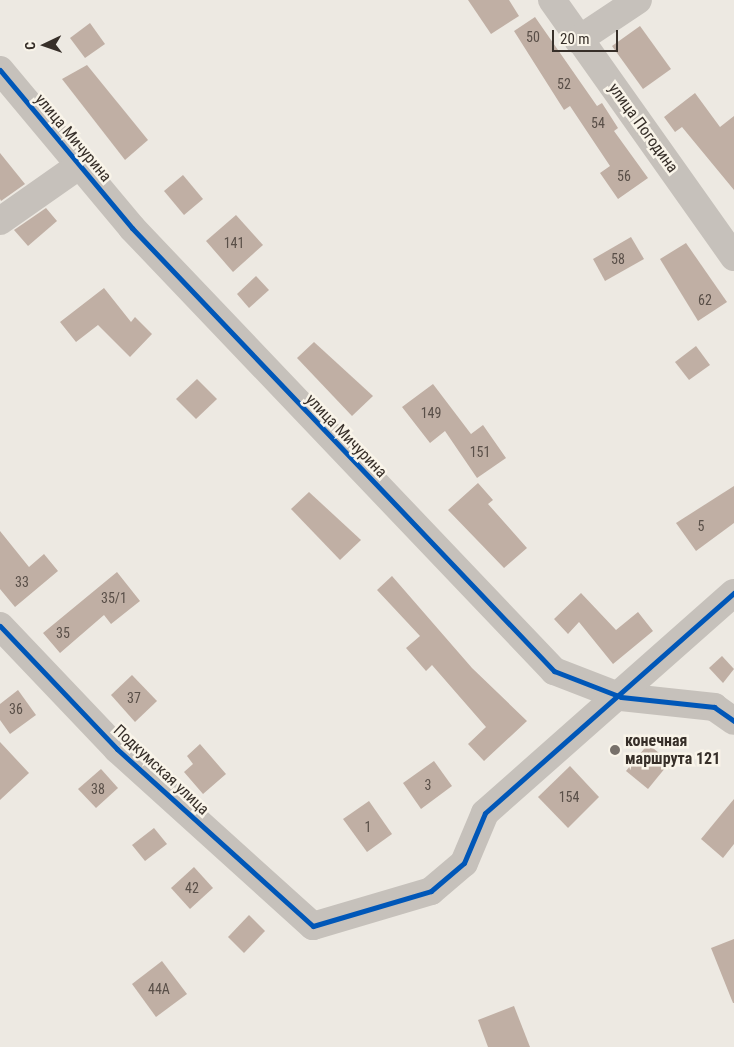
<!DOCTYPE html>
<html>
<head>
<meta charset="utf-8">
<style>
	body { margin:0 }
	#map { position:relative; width:734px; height:1047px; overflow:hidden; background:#ede9e2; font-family:"Roboto Condensed",sans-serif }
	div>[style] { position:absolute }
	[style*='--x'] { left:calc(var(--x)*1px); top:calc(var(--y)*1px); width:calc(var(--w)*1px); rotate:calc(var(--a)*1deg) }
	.building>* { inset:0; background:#c0afa4 }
	.minor>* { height:28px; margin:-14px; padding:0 14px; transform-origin:14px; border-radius:14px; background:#c6c1bb }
	.cycleway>* { height:5px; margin:-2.5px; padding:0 2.5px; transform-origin:2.5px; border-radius:2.5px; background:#0057b8 }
	.dots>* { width:14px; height:14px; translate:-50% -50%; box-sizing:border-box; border:2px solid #f9f4e9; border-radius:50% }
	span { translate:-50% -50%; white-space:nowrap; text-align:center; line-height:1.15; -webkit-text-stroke:5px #f9f4e9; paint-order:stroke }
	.number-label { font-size:14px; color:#594f48 }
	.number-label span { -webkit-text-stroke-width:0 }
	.street-label { font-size:16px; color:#372f29 }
	.poi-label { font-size:16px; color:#372f29; font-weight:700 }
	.left { translate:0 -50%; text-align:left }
	.north { position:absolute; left:20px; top:20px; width:50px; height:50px; -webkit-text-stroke:4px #f9f4e9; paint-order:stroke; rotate:267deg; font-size:14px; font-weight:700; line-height:20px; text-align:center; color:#372f29 }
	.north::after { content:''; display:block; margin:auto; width:18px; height:22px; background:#372f29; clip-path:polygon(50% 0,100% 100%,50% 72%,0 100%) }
	.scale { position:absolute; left:552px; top:30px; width:66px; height:22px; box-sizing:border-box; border:2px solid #372f29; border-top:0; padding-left:6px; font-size:15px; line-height:18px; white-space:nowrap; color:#372f29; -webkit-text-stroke:4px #f9f4e9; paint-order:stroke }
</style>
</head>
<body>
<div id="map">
	<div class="building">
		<div style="clip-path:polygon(468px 0,509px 0,519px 16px,491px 34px)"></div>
		<div style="clip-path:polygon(535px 17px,597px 106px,602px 103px,618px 128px,614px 131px,648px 178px,618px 199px,600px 173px,610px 166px,570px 106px,564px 110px,514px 31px)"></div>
		<div style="clip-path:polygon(90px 23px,105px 44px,85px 58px,70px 38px)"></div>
		<div style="clip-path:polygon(640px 26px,671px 69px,643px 89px,612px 46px)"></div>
		<div style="clip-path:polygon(87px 65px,148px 140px,125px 160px,62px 79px)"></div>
		<div style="clip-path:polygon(695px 93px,720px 127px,734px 116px,734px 190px,682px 127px,675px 132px,664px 117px)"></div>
		<div style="clip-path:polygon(0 153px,25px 184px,1px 201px,0 199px)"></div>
		<div style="clip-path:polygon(183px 175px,203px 199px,184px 215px,164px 191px)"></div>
		<div style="clip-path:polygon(46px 208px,57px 221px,28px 246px,14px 230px)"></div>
		<div style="clip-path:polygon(236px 215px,263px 245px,233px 272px,206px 241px)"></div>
		<div style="clip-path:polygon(631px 237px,644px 259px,605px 281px,593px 259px)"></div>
		<div style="clip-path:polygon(686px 243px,727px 302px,698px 321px,660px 259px)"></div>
		<div style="clip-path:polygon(256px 276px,269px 290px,249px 308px,237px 294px)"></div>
		<div style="clip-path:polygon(104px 288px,131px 322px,135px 317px,152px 334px,130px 357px,98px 325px,76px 342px,60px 322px)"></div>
		<div style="clip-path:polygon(314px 342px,373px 396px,352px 416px,297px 358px)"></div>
		<div style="clip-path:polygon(696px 346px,710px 365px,689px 380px,675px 362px)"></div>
		<div style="clip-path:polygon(197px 379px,217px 399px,196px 419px,176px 399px)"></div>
		<div style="clip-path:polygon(433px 384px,471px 434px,483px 425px,506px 458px,477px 478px,445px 431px,430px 443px,402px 407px)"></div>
		<div style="clip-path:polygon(478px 483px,493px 500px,488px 504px,527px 548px,504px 568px,448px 510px)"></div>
		<div style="clip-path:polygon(734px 486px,734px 523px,696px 551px,676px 523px)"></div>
		<div style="clip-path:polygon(309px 492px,361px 540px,340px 560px,291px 509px)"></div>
		<div style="clip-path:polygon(0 531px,29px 567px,44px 554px,58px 571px,15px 607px,0 589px)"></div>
		<div style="clip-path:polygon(117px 572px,140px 601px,111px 624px,104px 615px,60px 653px,43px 633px)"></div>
		<div style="clip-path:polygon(392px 576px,472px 668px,527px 721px,484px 761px,468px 744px,486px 727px,432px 665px,426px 671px,406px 648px,420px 636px,377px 590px)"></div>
		<div style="clip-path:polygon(581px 593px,616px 630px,638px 612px,653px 631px,613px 664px,579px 622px,568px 634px,554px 619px)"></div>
		<div style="clip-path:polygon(722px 656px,734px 669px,723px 683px,709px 668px)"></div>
		<div style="clip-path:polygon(132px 675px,157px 701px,135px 722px,111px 695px)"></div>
		<div style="clip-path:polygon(18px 690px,36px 715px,10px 734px,0 720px,0 704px)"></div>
		<div style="clip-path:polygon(0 742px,29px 773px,0 800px)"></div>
		<div style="clip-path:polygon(200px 744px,226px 774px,203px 794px,184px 772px,193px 764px,187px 756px)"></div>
		<div style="clip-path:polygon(648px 744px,670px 762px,648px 789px,626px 771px)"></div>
		<div style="clip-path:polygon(434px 761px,452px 786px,421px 809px,403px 783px)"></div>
		<div style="clip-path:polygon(570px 766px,599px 797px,568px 828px,538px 797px)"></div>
		<div style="clip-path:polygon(101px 769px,118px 788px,96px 808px,78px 789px)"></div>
		<div style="clip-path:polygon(734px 799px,734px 844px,723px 858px,701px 839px)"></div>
		<div style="clip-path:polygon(369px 801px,392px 834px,367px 852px,343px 819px)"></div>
		<div style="clip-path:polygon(154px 828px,167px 844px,145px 861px,132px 845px)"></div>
		<div style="clip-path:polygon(194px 867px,213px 888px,190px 909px,171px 888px)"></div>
		<div style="clip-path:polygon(249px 915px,265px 931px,244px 953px,228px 937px)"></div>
		<div style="clip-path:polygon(734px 939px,734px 1003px,733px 1003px,711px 948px)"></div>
		<div style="clip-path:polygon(162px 961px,187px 994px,156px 1017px,132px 984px)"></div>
		<div style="clip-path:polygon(514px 1006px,530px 1047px,488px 1047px,478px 1020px)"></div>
	</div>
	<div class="minor">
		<div style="--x:552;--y:0;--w:315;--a:54.7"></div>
		<div style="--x:578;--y:40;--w:72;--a:-33.7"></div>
		<div style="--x:0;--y:70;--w:206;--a:50.1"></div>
		<div style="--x:132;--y:228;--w:612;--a:46.39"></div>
		<div style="--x:554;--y:671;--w:72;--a:21.2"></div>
		<div style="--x:621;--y:697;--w:94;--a:6.1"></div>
		<div style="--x:714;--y:707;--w:24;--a:35"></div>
		<div style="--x:0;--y:221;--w:98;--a:-35"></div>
		<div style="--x:0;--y:626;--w:170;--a:46.4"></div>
		<div style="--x:117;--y:749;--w:264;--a:42.1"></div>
		<div style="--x:313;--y:926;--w:123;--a:-16.5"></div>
		<div style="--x:431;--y:891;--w:43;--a:-40.3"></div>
		<div style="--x:464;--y:863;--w:54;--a:-67.2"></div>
		<div style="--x:485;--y:813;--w:332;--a:-41.5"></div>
	</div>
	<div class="cycleway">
		<div style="--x:0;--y:70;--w:206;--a:50.1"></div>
		<div style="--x:132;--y:228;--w:612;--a:46.39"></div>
		<div style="--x:554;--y:671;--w:72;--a:21.2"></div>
		<div style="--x:621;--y:697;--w:94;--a:6.1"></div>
		<div style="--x:714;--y:707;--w:24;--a:35"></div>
		<div style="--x:0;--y:626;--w:170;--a:46.4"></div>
		<div style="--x:117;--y:749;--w:264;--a:42.1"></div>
		<div style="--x:313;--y:926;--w:123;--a:-16.5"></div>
		<div style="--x:431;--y:891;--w:43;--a:-40.3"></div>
		<div style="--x:464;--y:863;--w:54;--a:-67.2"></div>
		<div style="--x:485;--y:813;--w:332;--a:-41.5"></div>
	</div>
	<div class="dots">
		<div style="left:615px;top:750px;background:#77706a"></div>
	</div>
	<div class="number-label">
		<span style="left:533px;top:37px">50</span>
		<span style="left:564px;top:84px">52</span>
		<span style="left:598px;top:123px">54</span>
		<span style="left:624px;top:176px">56</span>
		<span style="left:234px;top:243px">141</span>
		<span style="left:618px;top:259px">58</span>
		<span style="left:705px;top:300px">62</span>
		<span style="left:431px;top:413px">149</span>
		<span style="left:480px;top:452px">151</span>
		<span style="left:701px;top:526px">5</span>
		<span style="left:22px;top:582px">33</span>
		<span style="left:114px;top:598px">35/1</span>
		<span style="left:63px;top:633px">35</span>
		<span style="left:134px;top:698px">37</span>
		<span style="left:16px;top:709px">36</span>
		<span style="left:428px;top:785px">3</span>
		<span style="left:98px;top:789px">38</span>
		<span style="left:569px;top:797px">154</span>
		<span style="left:368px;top:827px">1</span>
		<span style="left:192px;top:888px">42</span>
		<span style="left:159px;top:989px">44А</span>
	</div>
	<div class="street-label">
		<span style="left:643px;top:128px;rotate:54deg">улица Погодина</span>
		<span style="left:73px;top:138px;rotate:50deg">улица Мичурина</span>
		<span style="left:346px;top:436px;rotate:46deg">улица Мичурина</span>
		<span style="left:161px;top:770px;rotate:43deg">Подкумская улица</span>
	</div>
	<div class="poi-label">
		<span class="left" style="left:625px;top:750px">конечная<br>маршрута 121</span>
	</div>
	<div class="north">С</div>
	<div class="scale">20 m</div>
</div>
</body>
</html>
